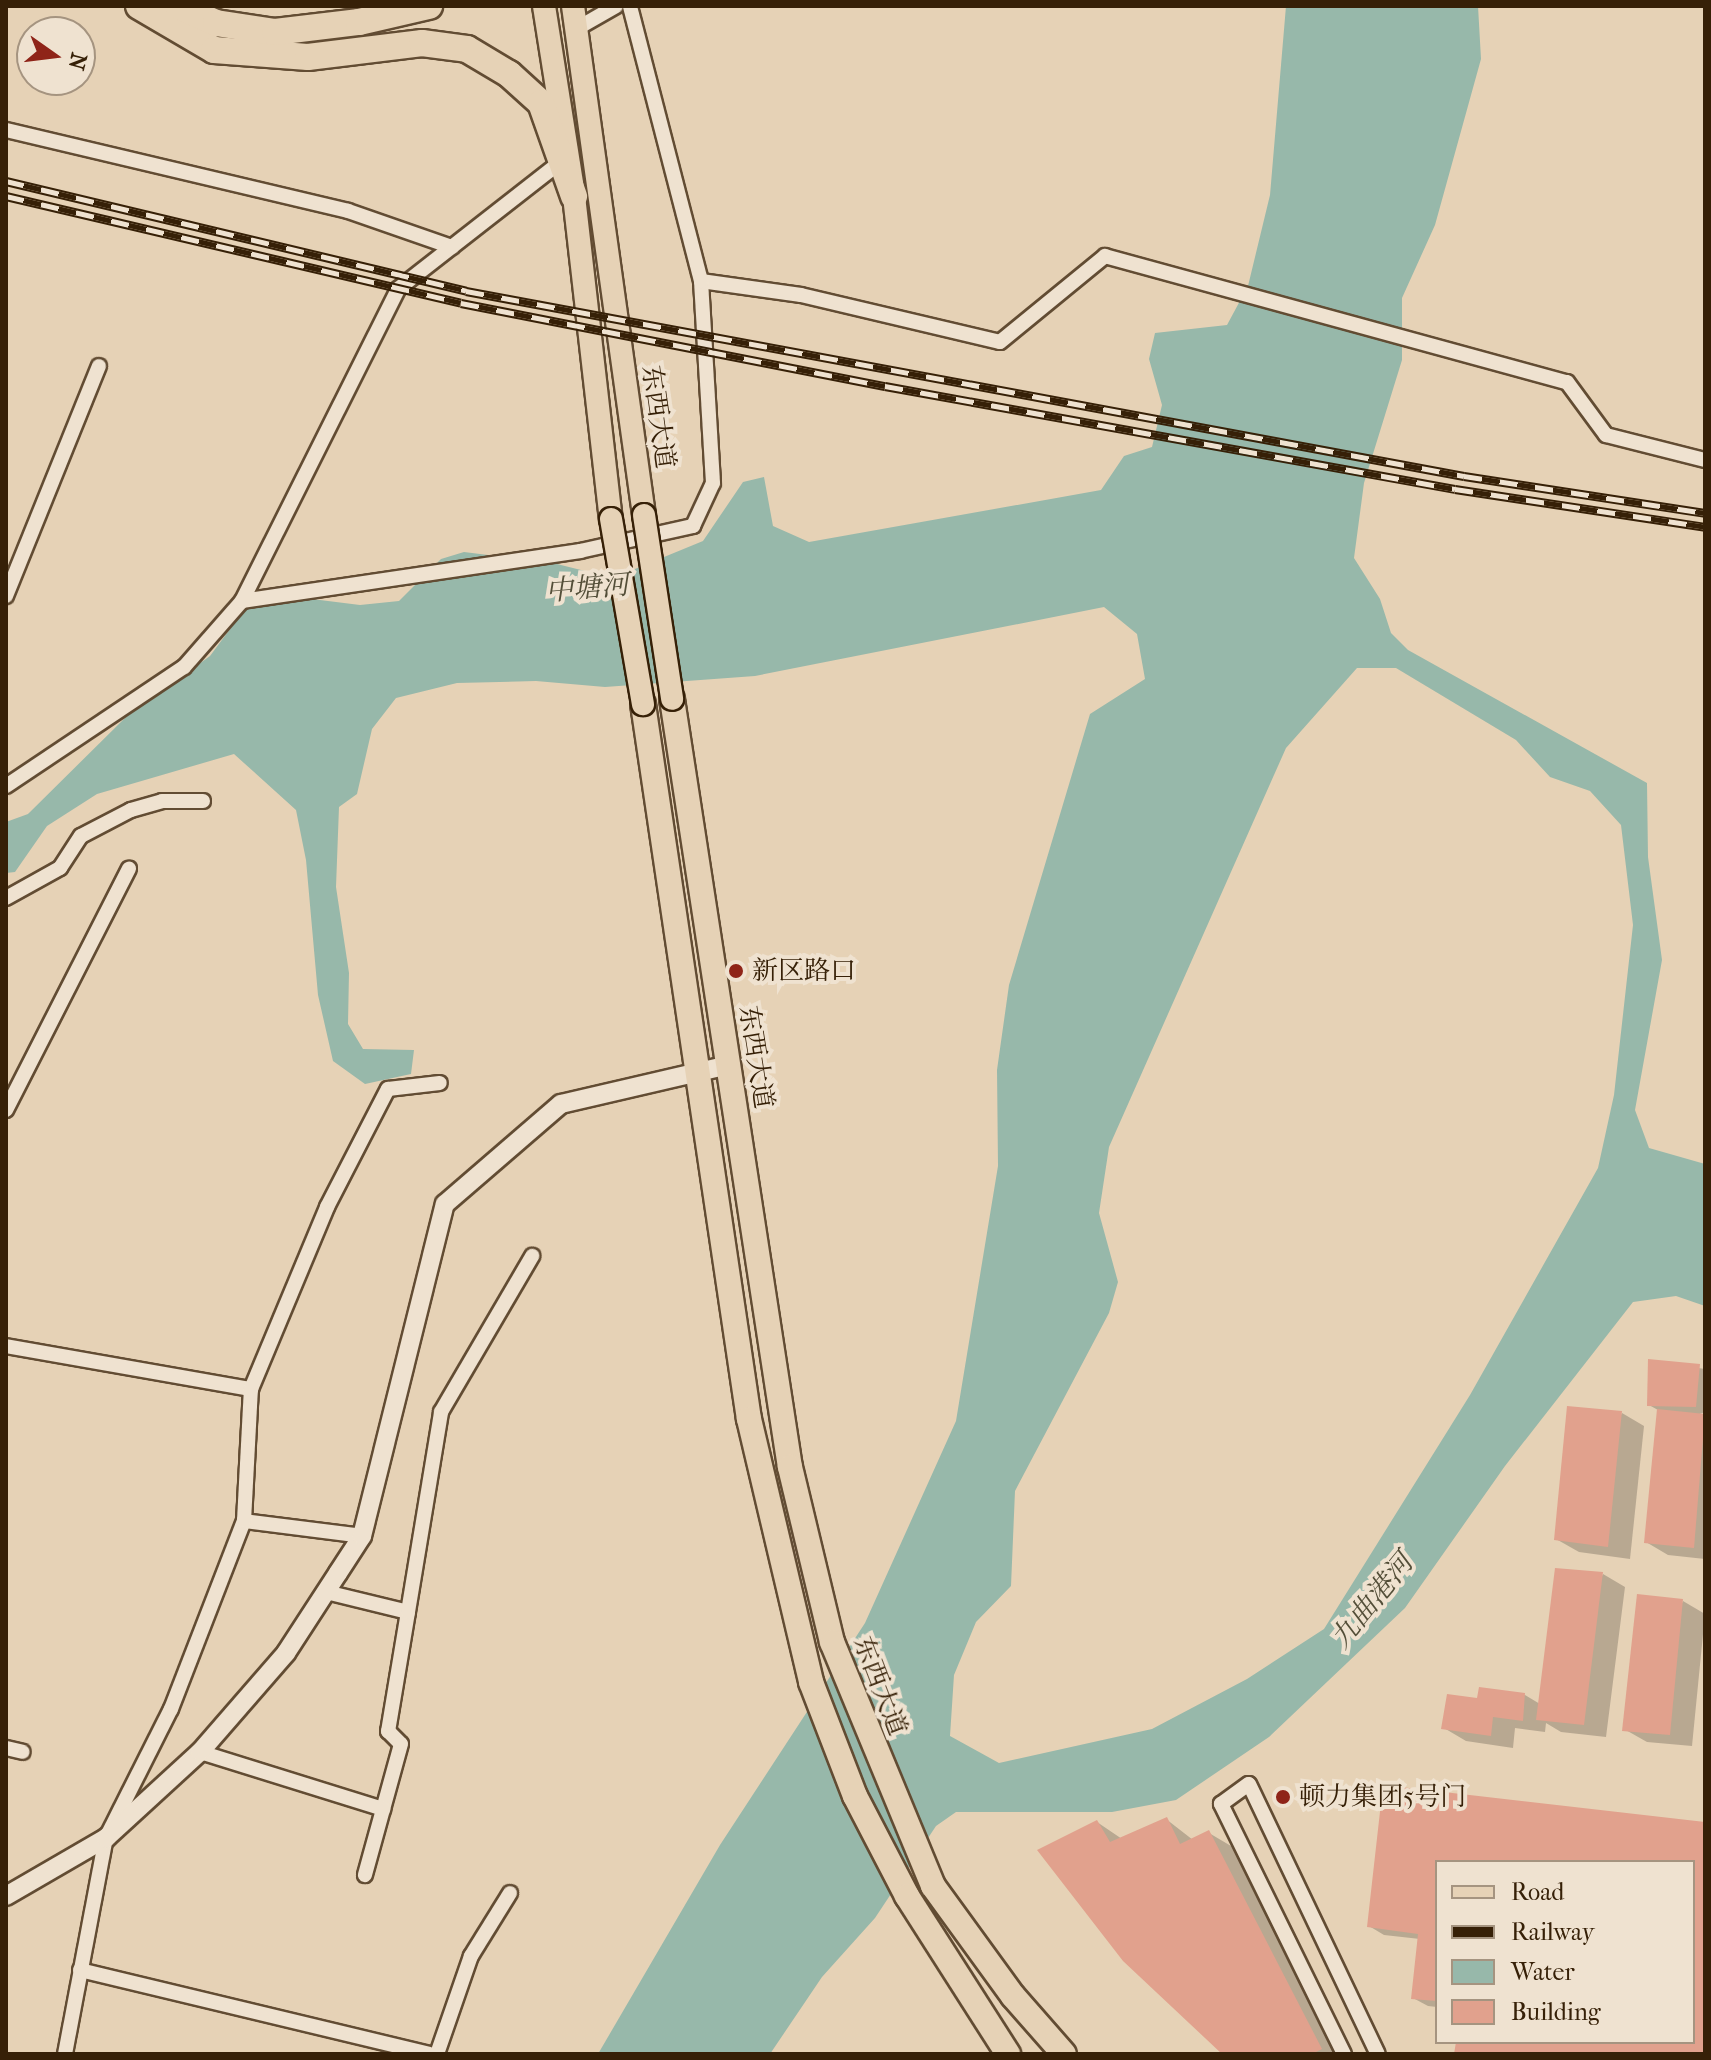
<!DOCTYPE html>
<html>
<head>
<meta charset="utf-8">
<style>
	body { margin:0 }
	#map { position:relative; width:1711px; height:2060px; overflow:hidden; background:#e6d2b6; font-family:"IM FELL French Canon","Noto Serif SC",serif }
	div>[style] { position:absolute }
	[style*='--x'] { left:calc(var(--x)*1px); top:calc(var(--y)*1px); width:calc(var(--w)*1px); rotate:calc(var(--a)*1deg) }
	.water>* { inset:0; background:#97b8aa }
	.shadow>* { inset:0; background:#0003 }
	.building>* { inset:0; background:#e1a18d }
	.roads { filter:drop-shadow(2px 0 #624c33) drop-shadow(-2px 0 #624c33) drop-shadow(0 2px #624c33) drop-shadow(0 -2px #624c33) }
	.minor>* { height:14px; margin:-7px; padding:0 7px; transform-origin:7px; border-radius:7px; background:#efe2d0 }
	.tertiary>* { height:18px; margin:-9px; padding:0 9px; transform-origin:9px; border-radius:9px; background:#efe2d0 }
	.primary>* { height:22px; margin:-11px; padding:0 11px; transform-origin:11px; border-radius:11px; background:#e6d2b6 }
	.trunk>* { height:24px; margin:-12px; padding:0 12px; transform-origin:12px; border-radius:12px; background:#e6d2b6 }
	.motorway>* { height:26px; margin:-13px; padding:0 13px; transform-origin:13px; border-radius:13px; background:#e6d2b6 }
	.rail>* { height:9px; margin-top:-4.5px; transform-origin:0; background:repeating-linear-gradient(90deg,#efe2d0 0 18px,#362007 0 36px); box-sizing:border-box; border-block:2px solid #362007 }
	.bridges { filter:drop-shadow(2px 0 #362007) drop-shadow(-2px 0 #362007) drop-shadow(0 2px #362007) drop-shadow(0 -2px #362007) }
	.primary-bridge>* { height:22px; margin:-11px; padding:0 11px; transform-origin:11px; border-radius:11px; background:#e6d2b6 }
	.dots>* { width:22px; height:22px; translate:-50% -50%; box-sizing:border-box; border:4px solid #efe2d0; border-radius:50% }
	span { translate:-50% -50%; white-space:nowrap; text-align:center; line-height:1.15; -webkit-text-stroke:8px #efe2d0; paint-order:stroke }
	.street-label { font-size:26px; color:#362007 }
	.poi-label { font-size:26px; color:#362007 }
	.left { translate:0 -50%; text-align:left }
	.water-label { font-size:28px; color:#534e38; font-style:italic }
	.frame { position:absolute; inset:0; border:8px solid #362007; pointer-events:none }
	.legend { position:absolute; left:1435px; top:1860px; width:260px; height:184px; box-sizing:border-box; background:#efe2d0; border:2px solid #a59480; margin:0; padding:10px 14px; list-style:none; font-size:24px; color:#362007 }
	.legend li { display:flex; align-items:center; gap:16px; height:40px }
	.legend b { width:40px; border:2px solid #a59480 }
	.north { position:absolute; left:16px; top:16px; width:80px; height:80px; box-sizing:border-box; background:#efe2d0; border:2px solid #a59480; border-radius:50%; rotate:104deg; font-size:22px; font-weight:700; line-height:32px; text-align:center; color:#362007 }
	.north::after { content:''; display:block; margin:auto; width:28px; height:36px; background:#8f2418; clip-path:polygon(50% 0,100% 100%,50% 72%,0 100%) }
</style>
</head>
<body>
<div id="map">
	<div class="water">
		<div style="clip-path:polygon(evenodd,1286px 6px,1478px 6px,1481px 59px,1435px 225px,1402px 298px,1402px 360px,1364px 483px,1354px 558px,1380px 599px,1391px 633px,1408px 650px,1647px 783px,1648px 857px,1662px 960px,1635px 1110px,1649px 1148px,1705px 1164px,1705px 1306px,1676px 1296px,1633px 1302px,1505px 1466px,1405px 1608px,1269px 1737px,1176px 1800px,1112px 1812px,956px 1812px,936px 1826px,875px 1918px,822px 1977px,770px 2054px,598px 2054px,720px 1845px,865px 1623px,956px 1421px,998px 1166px,997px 1070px,1009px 985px,1090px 714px,1145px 679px,1137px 634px,1104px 607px,755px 676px,605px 687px,536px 681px,457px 683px,396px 698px,372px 729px,357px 794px,339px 807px,336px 887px,349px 973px,348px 1024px,363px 1049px,414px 1050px,411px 1074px,365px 1084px,333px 1061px,318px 995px,306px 860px,296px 810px,234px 754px,97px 794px,47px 826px,15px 872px,6px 873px,6px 822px,28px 814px,126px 717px,210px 656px,250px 602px,288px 596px,360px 605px,399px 601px,441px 559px,464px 552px,553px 563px,613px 578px,703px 541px,743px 482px,764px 477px,773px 526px,809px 542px,1101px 490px,1124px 456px,1152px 447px,1162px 405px,1149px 359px,1155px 333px,1227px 325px,1248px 286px,1270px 195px,1286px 6px,1357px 668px,1396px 668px,1516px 740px,1550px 777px,1590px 791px,1621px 825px,1633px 925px,1614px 1095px,1598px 1168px,1470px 1395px,1324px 1629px,1247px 1679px,1152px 1729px,999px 1763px,950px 1736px,954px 1675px,976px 1622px,1011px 1586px,1015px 1491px,1109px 1313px,1118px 1282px,1099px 1213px,1109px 1147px,1286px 748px,1357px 668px)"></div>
	</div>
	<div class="shadow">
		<div style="clip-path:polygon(1650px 1361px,1705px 1369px,1705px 1412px,1697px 1415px,1705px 1416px,1705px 1559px,1668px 1555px,1646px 1542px,1658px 1410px,1649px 1405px)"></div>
		<div style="clip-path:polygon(1622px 1413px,1644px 1426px,1630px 1559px,1579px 1552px,1556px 1539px)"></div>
		<div style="clip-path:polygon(1603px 1574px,1625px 1587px,1606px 1737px,1561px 1732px,1546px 1723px,1545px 1732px,1515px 1728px,1513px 1748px,1466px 1741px,1444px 1728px,1479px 1700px,1525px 1695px,1540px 1704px)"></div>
		<div style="clip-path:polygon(1683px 1601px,1705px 1614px,1692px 1746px,1647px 1742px,1624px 1729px)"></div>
		<div style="clip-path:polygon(1385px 1787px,1705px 1825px,1705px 2054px,1456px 2054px,1458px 2042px,1693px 2042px,1693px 1862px,1437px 1862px,1437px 2007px,1428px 2006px,1413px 1998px,1420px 1939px,1384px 1935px,1369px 1926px)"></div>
		<div style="clip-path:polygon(1166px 1819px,1193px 1840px,1209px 1833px,1231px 1846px,1339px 2054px,1224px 2054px,1097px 1822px,1122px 1839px)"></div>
	</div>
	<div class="building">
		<div style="clip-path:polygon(1648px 1359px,1700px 1364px,1696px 1407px,1647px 1406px)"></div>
		<div style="clip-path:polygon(1567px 1406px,1622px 1411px,1608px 1547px,1554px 1540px)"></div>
		<div style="clip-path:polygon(1657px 1409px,1705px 1414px,1694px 1548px,1644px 1543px)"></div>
		<div style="clip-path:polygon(1555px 1568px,1603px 1572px,1584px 1725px,1536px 1720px)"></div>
		<div style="clip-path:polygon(1637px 1594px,1683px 1599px,1670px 1735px,1622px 1731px)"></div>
		<div style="clip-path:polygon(1479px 1687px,1525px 1693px,1523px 1721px,1493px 1717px,1491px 1736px,1441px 1729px,1447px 1694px,1477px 1698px)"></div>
		<div style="clip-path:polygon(1383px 1785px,1705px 1822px,1705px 2054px,1454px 2054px,1456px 2042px,1693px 2042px,1693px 1862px,1437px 1862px,1437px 2001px,1411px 1999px,1418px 1934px,1367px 1927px)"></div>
		<div style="clip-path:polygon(1167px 1817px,1180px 1844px,1209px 1830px,1322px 2049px,1312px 2054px,1222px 2054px,1123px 1961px,1037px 1850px,1097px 1820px,1110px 1842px)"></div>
	</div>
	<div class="roads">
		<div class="minor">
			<div style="--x:576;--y:29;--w:46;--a:-29.9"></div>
			<div style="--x:6;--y:130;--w:351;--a:13.3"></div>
			<div style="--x:348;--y:211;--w:110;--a:19.1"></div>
			<div style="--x:701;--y:281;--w:101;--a:8"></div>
			<div style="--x:801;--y:295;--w:204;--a:13.3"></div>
			<div style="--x:1000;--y:342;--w:136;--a:-39.3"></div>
			<div style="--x:1105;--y:256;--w:479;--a:15.3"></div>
			<div style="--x:1567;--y:382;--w:66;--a:53.7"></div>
			<div style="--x:1606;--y:435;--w:102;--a:14.2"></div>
			<div style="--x:6;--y:596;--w:248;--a:-68"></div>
			<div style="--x:242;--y:601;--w:342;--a:-8.4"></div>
			<div style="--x:580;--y:551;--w:116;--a:-12.5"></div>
			<div style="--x:693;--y:526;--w:47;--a:-65.1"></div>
			<div style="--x:713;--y:483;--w:202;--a:-93.4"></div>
			<div style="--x:701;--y:281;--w:284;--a:-104.5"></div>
			<div style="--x:6;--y:786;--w:214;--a:-33.8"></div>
			<div style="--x:184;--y:667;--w:88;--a:-48.7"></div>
			<div style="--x:242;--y:601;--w:349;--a:-63.4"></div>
			<div style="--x:398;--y:289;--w:208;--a:-38"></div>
			<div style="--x:6;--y:898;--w:62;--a:-29.1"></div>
			<div style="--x:60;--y:868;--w:38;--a:-57"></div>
			<div style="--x:81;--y:836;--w:56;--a:-27.5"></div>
			<div style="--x:131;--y:810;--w:32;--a:-16"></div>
			<div style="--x:162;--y:801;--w:41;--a:0"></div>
			<div style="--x:6;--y:1110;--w:271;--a:-63"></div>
			<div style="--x:6;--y:1346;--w:249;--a:10"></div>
			<div style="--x:244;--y:1521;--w:119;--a:7.2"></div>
			<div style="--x:326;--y:1592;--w:84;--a:13.7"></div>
			<div style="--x:408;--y:1612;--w:121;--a:99.5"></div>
			<div style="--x:388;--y:1731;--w:18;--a:45"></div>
			<div style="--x:401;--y:1744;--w:136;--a:105.4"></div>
			<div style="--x:408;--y:1612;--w:203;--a:-80.6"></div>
			<div style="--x:441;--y:1412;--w:181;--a:-59.7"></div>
			<div style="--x:6;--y:1748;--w:17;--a:13"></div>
			<div style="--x:200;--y:1752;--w:192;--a:17.3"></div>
			<div style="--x:80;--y:1970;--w:359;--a:13.5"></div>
			<div style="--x:65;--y:2054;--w:220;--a:-79.3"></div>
			<div style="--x:106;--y:1838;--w:144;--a:-63.3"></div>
			<div style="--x:171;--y:1709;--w:202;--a:-68.8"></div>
			<div style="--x:244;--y:1521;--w:132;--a:-87"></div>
			<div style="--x:251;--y:1389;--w:197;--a:-67.3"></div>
			<div style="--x:327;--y:1207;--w:133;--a:-62.7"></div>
			<div style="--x:388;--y:1089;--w:52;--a:-6.6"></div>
			<div style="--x:437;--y:2054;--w:104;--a:-70.9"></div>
			<div style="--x:471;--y:1956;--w:74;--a:-58.2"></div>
			<div style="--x:1344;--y:2054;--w:279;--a:-116.2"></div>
			<div style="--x:1221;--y:1804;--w:34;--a:-36"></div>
			<div style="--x:1249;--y:1784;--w:299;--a:64.5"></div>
		</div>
		<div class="tertiary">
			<div style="--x:6;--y:1896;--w:116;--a:-30.1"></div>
			<div style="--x:106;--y:1838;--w:127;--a:-42.5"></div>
			<div style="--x:200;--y:1752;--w:131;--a:-49"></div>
			<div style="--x:286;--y:1653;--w:95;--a:-57"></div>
			<div style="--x:338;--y:1573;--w:44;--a:-57"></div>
			<div style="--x:362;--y:1536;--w:342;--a:-76"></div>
			<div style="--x:445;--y:1204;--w:153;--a:-40.8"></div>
			<div style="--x:561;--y:1104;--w:172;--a:-13.1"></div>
		</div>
		<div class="primary">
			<div style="--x:544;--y:6;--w:192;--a:81"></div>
			<div style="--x:574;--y:196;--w:325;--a:83.5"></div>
			<div style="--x:573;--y:6;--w:514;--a:82.06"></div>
		</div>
		<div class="trunk">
			<div style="--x:672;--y:699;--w:777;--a:81.27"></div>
			<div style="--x:790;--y:1467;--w:180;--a:76.5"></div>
			<div style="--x:832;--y:1642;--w:264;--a:67.5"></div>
			<div style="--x:933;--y:1886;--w:136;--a:54"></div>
			<div style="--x:1013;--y:1996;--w:77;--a:48.7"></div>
			<div style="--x:643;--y:704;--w:723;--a:81.57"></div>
			<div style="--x:749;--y:1419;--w:270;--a:76.7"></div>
			<div style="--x:811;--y:1682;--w:122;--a:68.9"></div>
			<div style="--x:855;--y:1796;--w:113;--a:62.5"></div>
			<div style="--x:907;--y:1896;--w:188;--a:57.4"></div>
		</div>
		<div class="motorway">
			<div style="--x:139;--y:6;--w:87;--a:30.4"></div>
			<div style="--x:214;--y:50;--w:94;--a:4.3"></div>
			<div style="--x:308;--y:57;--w:115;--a:-7"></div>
			<div style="--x:422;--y:43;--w:45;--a:7.6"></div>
			<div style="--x:467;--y:49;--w:49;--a:30.8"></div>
			<div style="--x:509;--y:74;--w:43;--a:42.2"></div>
			<div style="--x:541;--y:103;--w:99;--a:70.5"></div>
			<div style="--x:178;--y:6;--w:42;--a:24.1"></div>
			<div style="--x:216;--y:23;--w:60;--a:8.7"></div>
			<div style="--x:275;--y:32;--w:85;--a:-6.8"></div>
			<div style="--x:359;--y:22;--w:72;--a:-12.9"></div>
		</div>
	</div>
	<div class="rail">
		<div style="--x:6;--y:181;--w:473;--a:13.4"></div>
		<div style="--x:466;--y:291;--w:1015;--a:10.5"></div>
		<div style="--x:1464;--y:476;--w:244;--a:8.7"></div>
		<div style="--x:6;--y:196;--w:467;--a:13.2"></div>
		<div style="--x:461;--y:303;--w:432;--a:11.1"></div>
		<div style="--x:885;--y:386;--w:579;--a:10.24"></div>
		<div style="--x:1455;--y:489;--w:253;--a:8.6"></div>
	</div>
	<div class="bridges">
		<div class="primary-bridge">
			<div style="--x:644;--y:515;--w:186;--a:81.3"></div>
			<div style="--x:611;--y:519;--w:188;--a:80.2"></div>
		</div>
	</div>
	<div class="dots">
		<div style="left:736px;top:971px;background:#8f2418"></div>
		<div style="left:1283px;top:1797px;background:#8f2418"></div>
	</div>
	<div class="street-label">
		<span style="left:658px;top:417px;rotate:82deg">东西大道</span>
		<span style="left:756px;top:1057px;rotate:81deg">东西大道</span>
		<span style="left:880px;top:1686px;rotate:69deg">东西大道</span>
	</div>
	<div class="poi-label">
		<span class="left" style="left:752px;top:971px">新区路口</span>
		<span class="left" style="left:1299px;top:1797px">顿力集团5号门</span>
	</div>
	<div class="water-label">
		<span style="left:587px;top:588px;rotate:-5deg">中塘河</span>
		<span style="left:1372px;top:1601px;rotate:-51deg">九曲港河</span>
	</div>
	<div class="frame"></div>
	<ul class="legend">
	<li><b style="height:10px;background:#e6d2b6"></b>Road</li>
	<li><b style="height:10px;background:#362007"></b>Railway</li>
	<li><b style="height:22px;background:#97b8aa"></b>Water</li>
	<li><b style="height:22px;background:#e1a18d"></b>Building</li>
	</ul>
	<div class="north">N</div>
</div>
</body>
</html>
